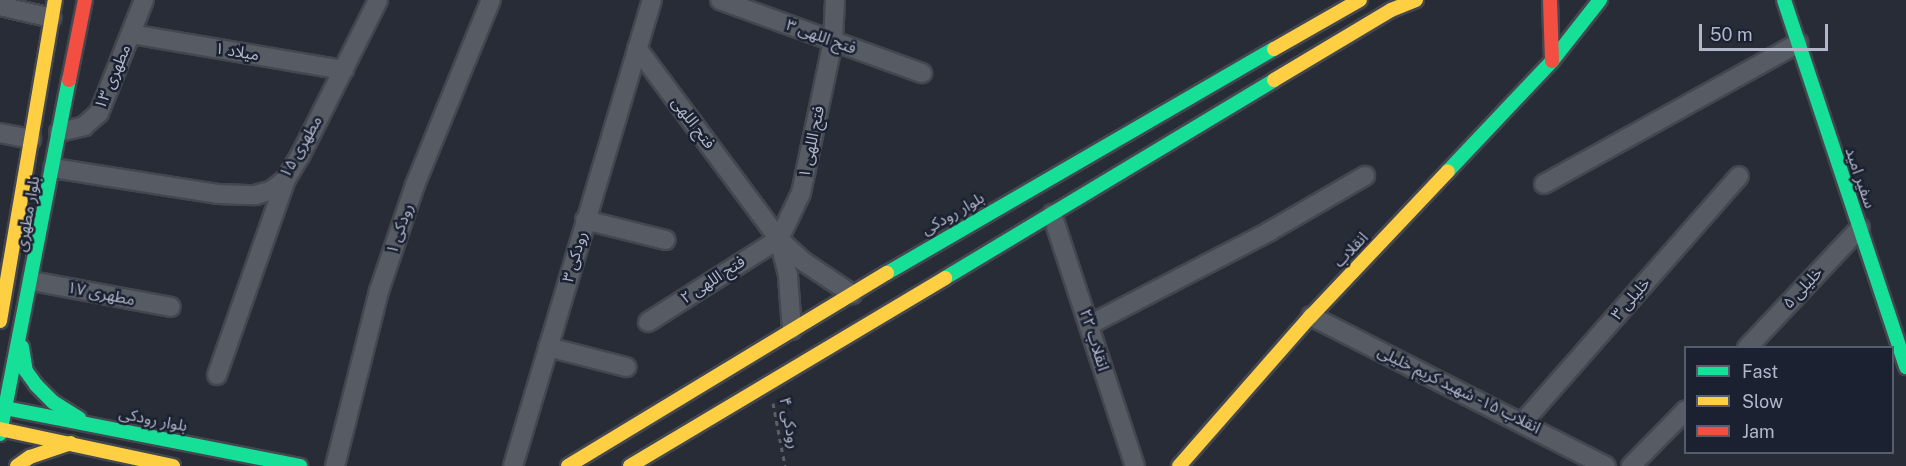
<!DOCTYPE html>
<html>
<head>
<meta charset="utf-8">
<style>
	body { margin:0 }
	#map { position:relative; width:1906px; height:466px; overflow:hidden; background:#272c36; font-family:"Public Sans","Noto Sans Arabic",sans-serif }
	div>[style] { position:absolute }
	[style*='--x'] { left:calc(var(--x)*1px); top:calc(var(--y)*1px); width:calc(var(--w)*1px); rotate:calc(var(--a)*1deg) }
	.path>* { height:3px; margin-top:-1.5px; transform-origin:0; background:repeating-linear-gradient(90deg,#5b5f67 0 4.5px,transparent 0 9px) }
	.roads { filter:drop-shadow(2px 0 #44474f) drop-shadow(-2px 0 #44474f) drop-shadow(0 2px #44474f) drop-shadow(0 -2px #44474f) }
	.street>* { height:18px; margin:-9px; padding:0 9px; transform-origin:9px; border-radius:9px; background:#575b64 }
	.fast>* { height:14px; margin:-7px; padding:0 7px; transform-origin:7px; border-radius:7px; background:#16e098 }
	.slow>* { height:14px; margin:-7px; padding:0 7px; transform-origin:7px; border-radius:7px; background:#ffcf43 }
	.jam>* { height:14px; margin:-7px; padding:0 7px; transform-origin:7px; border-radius:7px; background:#f24e42 }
	span { translate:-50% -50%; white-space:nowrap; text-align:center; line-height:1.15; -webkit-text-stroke:5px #1b2131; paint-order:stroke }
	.street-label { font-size:16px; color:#b1b7c8 }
	.legend { position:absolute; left:1684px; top:346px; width:210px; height:108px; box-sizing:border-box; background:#1b2131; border:2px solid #575d6d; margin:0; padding:8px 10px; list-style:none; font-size:18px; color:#b1b7c8 }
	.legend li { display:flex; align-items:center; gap:12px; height:30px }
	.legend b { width:30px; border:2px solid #575d6d }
	.scale { position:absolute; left:1699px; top:24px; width:129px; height:27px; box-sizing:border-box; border:3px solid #b1b7c8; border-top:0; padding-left:8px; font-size:18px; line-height:21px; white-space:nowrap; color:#b1b7c8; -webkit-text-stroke:4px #1b2131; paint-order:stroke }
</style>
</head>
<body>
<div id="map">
	<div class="path">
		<div style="--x:773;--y:403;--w:64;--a:79.2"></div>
	</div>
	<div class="roads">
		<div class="street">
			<div style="--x:720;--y:0;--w:215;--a:19.9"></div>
			<div style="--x:0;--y:6;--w:53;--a:13"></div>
			<div style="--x:131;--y:34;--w:216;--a:9.6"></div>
			<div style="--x:637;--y:48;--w:238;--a:53.4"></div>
			<div style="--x:779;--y:239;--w:34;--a:43"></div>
			<div style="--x:804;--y:262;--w:58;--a:33.7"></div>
			<div style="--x:59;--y:132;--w:26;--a:-13"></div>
			<div style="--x:84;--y:126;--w:20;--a:-41"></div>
			<div style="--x:99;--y:113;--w:122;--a:-68.3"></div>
			<div style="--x:0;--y:133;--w:32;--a:11"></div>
			<div style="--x:53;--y:168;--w:166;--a:9"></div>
			<div style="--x:217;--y:194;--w:38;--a:2"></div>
			<div style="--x:255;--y:195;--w:18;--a:-16"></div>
			<div style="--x:272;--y:190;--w:18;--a:-38"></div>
			<div style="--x:286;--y:179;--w:27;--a:-59"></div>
			<div style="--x:300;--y:156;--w:174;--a:-63.4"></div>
			<div style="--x:1544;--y:184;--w:291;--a:-29"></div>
			<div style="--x:1052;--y:214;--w:265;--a:71.8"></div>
			<div style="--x:585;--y:220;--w:83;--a:13.9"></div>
			<div style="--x:779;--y:239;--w:51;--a:-64.4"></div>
			<div style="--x:801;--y:193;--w:155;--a:-78.1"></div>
			<div style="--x:833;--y:41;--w:41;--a:-87.2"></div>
			<div style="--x:779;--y:239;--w:38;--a:76"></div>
			<div style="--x:788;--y:276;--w:54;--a:85.8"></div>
			<div style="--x:32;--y:281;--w:141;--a:10.6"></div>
			<div style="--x:1311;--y:316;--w:331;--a:27"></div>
			<div style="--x:648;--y:322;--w:155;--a:-32.4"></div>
			<div style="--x:1089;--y:325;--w:204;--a:-27.4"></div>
			<div style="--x:1270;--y:231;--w:110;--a:-30.1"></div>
			<div style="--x:548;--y:347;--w:81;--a:14.4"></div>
			<div style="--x:1747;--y:348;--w:165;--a:-46.7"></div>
			<div style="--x:217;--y:375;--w:208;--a:-70.6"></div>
			<div style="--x:1523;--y:422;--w:327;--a:-48.7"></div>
			<div style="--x:335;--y:466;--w:180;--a:-75.9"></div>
			<div style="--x:379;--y:291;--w:112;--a:-71.2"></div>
			<div style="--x:415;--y:185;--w:200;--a:-67.7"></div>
			<div style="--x:513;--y:466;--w:486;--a:-73.4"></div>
			<div style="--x:1631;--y:466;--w:78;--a:-45.5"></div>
		</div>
		<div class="fast">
			<div style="--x:1784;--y:0;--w:387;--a:71.6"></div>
			<div style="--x:1448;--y:171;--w:151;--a:-46.6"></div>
			<div style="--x:1552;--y:61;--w:78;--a:-51.8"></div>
			<div style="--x:887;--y:273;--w:447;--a:-30.1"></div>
			<div style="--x:945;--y:278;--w:384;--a:-31"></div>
			<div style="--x:22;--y:347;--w:24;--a:81"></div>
			<div style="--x:26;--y:371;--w:17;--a:54"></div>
			<div style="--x:36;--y:385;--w:24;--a:45"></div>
			<div style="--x:53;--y:402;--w:31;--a:32"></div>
			<div style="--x:0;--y:407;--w:306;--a:11.1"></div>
			<div style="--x:0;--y:434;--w:361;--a:-79"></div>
		</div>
		<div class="slow">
			<div style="--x:1274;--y:49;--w:99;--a:-29.7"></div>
			<div style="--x:1274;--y:80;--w:136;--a:-30.9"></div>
			<div style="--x:1391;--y:10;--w:27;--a:-22"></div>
			<div style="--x:0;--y:321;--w:326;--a:-80.3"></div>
			<div style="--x:0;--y:429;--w:177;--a:12.1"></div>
			<div style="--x:17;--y:466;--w:16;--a:-35"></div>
			<div style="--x:30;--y:457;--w:43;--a:-18.9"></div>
			<div style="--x:568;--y:466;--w:373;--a:-31.2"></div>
			<div style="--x:630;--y:466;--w:367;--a:-30.8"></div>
			<div style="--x:1179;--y:466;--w:200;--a:-48.7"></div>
			<div style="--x:1311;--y:316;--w:199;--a:-46.6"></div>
		</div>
		<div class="jam">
			<div style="--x:1550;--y:0;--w:61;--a:88.1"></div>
			<div style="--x:69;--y:80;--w:82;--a:-78.7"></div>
		</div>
	</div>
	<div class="street-label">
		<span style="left:821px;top:37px;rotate:20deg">فتح اللهی ۳</span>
		<span style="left:237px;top:52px;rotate:9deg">میلاد ۱</span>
		<span style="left:113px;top:77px;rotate:-67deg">مطهری ۱۳</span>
		<span style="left:693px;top:123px;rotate:53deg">فتح اللهی</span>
		<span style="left:812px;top:142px;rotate:-78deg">فتح اللهی ۱</span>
		<span style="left:301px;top:147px;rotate:-60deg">مطهری ۱۵</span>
		<span style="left:1860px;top:178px;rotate:71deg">سفیر امید</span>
		<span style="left:28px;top:214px;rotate:-80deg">بلوار مطهری</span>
		<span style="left:953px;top:214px;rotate:-30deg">بلوار رودکی</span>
		<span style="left:400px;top:229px;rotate:-71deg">رودکی ۱</span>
		<span style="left:1351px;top:250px;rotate:-47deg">انقلاب</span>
		<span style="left:575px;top:257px;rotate:-74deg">رودکی ۳</span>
		<span style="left:713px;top:280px;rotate:-33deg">فتح اللهی ۲</span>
		<span style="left:1803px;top:288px;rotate:-47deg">خلیلی ۵</span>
		<span style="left:101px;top:294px;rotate:11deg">مطهری ۱۷</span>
		<span style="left:1631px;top:299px;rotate:-49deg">خلیلی ۳</span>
		<span style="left:1094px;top:340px;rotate:72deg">انقلاب ۲۲</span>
		<span style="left:1459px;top:390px;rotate:26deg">انقلاب ۱۵ - شهید کریم خلیلی</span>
		<span style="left:153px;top:420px;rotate:11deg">بلوار رودکی</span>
		<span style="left:789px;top:423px;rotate:79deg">رودکی ۴</span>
	</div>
	<ul class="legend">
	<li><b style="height:8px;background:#16e098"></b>Fast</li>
	<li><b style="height:8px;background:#ffcf43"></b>Slow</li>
	<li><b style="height:8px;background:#f24e42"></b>Jam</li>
	</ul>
	<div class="scale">50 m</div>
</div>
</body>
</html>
